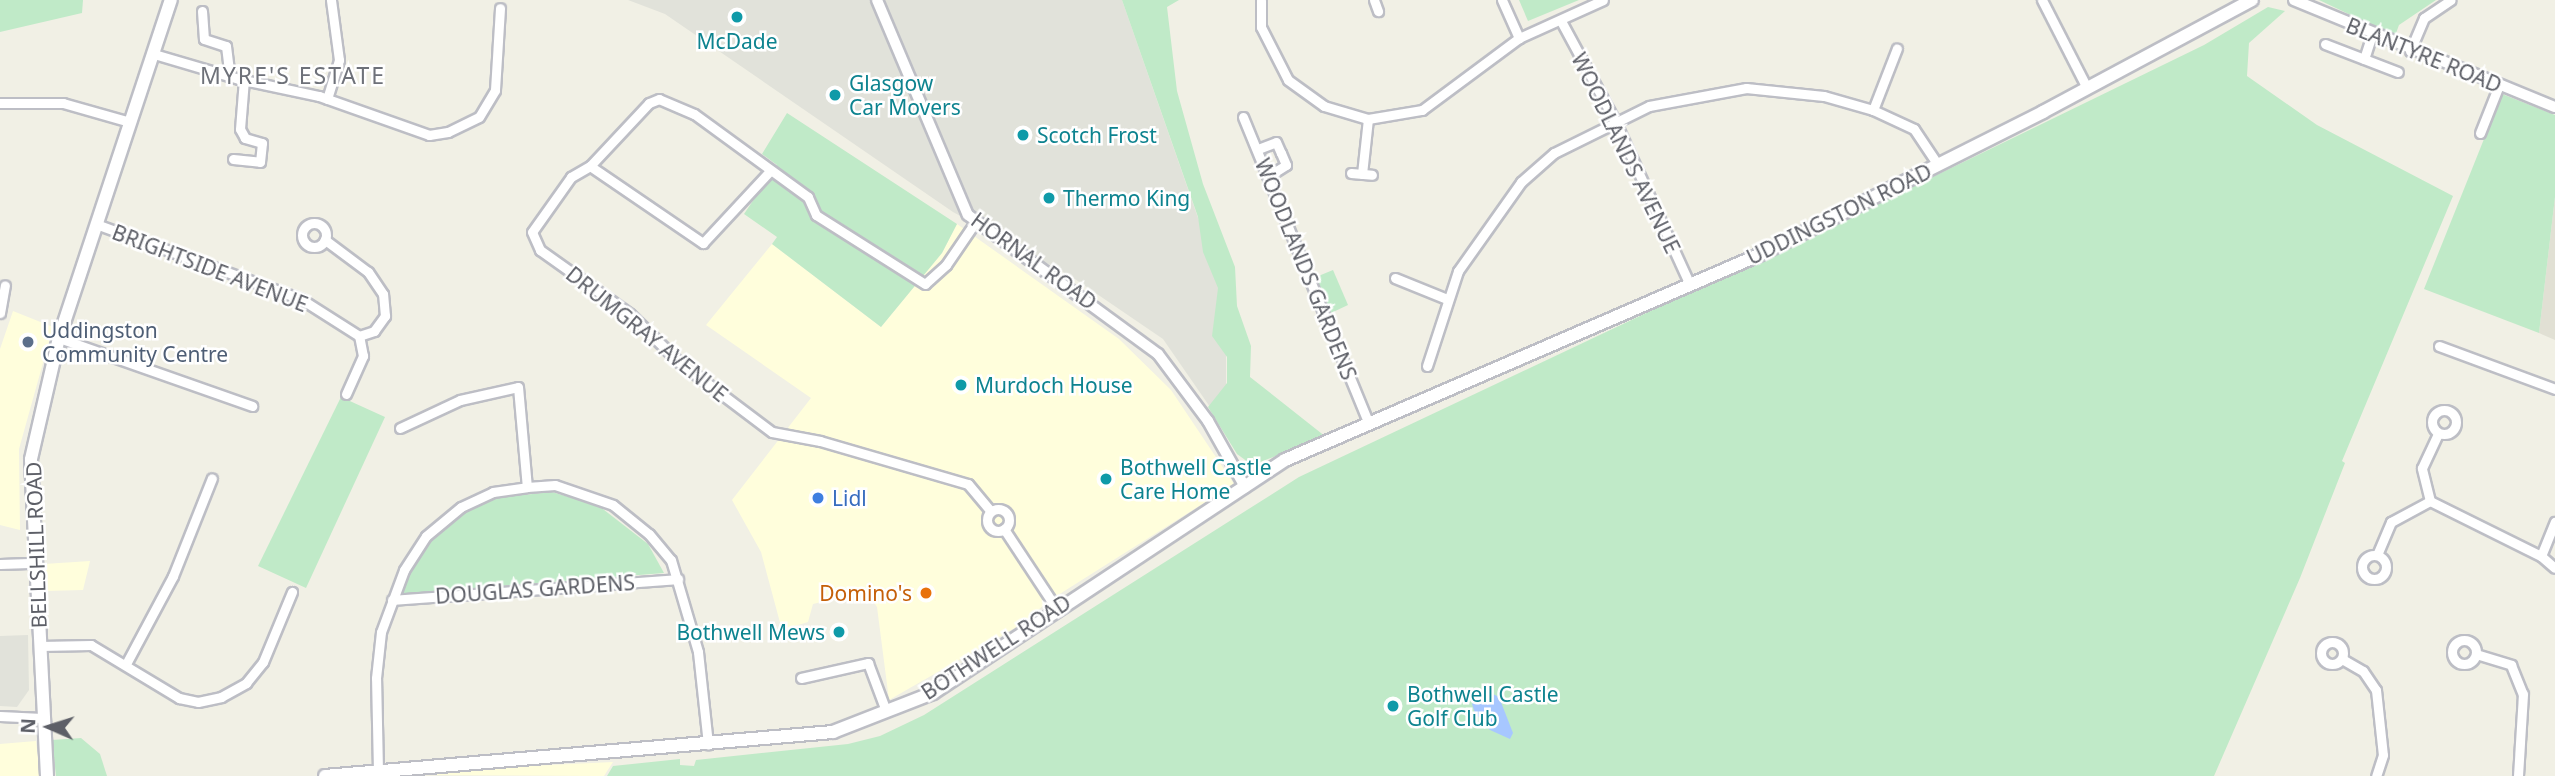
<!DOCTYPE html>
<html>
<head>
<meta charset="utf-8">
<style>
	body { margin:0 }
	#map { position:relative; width:2555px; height:776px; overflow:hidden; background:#f1f0e5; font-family:"Noto Sans",sans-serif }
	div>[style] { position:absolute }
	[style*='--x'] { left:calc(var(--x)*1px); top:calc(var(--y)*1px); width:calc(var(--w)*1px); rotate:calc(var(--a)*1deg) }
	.commercial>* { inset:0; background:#fffedc }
	.industrial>* { inset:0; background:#e1e2da }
	.education>* { inset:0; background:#e1e0d4 }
	.green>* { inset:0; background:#c0eac8 }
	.water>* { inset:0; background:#a7c7ff }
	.roads { filter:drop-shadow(2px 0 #bdbec5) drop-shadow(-2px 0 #bdbec5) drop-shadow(0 2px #bdbec5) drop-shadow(0 -2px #bdbec5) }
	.minor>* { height:9px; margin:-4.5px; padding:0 4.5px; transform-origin:4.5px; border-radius:4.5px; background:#fff }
	.minor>.ring { margin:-4.5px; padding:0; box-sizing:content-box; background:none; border:9px solid #fff; border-radius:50% }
	.tertiary>* { height:10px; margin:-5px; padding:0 5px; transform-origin:5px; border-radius:5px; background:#fff }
	.secondary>* { height:12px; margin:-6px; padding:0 6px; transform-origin:6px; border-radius:6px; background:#fff }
	.dots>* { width:19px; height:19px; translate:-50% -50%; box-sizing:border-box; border:4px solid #fff; border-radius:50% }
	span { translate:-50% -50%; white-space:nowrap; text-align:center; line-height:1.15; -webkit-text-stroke:5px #fff; paint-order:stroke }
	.culture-label { font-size:21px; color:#0d838f }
	.left { translate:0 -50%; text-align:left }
	.right { translate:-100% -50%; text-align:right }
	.street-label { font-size:21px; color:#5d5f67 }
	.service-label { font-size:21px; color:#4e5e75 }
	.shop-label { font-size:21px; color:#366cbe }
	.food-label { font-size:21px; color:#c56008 }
	.neighbourhood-label { font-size:23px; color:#6e7179; letter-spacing:2px }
	.north { position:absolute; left:14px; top:692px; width:70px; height:70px; -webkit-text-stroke:5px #fff; paint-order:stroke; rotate:273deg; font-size:19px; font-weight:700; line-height:28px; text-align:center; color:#5d5f67 }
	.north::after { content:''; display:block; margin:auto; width:24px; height:32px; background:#5d5f67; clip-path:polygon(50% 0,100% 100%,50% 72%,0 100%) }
</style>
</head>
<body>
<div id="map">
	<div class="commercial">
		<div style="clip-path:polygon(957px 224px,1119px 339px,1171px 390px,1234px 484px,1047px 602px,1025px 622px,889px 700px,877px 607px,866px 591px,813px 604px,808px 622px,782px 630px,761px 552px,732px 500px,811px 398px,706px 325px,772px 244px,881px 327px,942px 253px)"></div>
		<div style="clip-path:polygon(13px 311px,53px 327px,19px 449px,20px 530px,0 525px,0 349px)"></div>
		<div style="clip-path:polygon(90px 561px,83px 590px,45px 591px,44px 564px)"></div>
		<div style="clip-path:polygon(36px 741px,40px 776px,0 776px,0 744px)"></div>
		<div style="clip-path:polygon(613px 762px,604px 776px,414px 775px,445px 770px)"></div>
	</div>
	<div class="industrial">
		<div style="clip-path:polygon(628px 0,1122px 0,1226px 298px,1226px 385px,1210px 407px,1163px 339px,1072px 277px,953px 212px,665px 14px)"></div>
		<div style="clip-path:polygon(28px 635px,29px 690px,17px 707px,0 706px,0 636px)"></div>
	</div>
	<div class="education">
		<div style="clip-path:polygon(2555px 197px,2555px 340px,2539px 333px)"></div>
	</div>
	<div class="green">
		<div style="clip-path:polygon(0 0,83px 0,82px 13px,0 32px)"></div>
		<div style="clip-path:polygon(1122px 0,1179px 0,1167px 7px,1177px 91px,1203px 184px,1235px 267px,1237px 306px,1251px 346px,1250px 377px,1326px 437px,1252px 465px,1237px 454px,1208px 407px,1227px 383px,1227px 357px,1212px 336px,1218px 288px,1203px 252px,1198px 217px)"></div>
		<div style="clip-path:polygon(1519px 0,1579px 0,1528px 21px)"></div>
		<div style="clip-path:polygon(2319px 0,2436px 0,2399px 25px,2395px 36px)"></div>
		<div style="clip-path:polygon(2268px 7px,2285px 11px,2249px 43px,2247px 76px,2317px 125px,2453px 196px,2342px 461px,2345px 463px,2300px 578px,2214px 776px,607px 776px,613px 766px,680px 759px,680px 765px,694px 766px,696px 760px,848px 744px,880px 736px,924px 715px,1299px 477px,1875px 205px,2204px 45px)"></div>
		<div style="clip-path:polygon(2502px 94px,2555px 115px,2555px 197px,2539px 333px,2424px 289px)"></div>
		<div style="clip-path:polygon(787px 113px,957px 224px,942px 253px,881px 327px,772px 244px,777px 237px,744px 214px,777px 165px,762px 154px)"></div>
		<div style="clip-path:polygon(1333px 270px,1348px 305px,1331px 313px,1316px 277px)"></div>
		<div style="clip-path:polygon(341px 397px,385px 417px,306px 588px,258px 566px)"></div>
		<div style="clip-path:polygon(552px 492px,599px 506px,648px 544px,664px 573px,401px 594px,407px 572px,430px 539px,459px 513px,494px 498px)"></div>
		<div style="clip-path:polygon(81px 738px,100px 754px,107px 776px,56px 776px,52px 740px)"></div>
	</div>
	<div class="water">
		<div style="clip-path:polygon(1485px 690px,1499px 697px,1513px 733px,1510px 739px,1490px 730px,1475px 713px,1472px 704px)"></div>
	</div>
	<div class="roads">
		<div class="minor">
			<div style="--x:1261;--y:0;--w:27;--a:90"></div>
			<div style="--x:1261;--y:27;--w:59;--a:63"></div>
			<div style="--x:1288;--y:80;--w:44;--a:35.8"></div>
			<div style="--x:1324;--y:106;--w:46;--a:16.5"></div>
			<div style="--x:1368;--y:119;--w:55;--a:-9.5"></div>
			<div style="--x:1422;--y:110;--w:121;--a:-36.6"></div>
			<div style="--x:1519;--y:38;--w:92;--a:-24.3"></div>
			<div style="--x:1374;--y:0;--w:12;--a:70"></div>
			<div style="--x:1502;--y:0;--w:42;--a:65.9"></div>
			<div style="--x:2042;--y:0;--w:99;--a:62.9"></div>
			<div style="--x:202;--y:11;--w:28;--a:86"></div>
			<div style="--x:204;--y:39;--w:23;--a:18"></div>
			<div style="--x:226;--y:46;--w:31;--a:83"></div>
			<div style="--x:1561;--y:21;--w:114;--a:61.6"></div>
			<div style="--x:1615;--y:121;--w:180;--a:65.4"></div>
			<div style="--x:2325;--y:44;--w:78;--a:21"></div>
			<div style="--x:2410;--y:51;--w:36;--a:-67"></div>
			<div style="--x:2424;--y:18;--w:32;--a:-34"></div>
			<div style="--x:154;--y:54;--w:89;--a:16.4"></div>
			<div style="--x:239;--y:79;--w:82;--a:12"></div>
			<div style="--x:319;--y:96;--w:117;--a:19.5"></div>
			<div style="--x:429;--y:135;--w:19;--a:-9"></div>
			<div style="--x:448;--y:132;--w:34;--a:-26"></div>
			<div style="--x:479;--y:117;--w:31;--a:-59"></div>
			<div style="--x:495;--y:90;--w:82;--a:-86.5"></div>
			<div style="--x:2364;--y:59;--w:25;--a:-72"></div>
			<div style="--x:327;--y:99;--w:41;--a:-72.9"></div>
			<div style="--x:339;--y:60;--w:61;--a:-97.6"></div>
			<div style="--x:0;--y:103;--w:63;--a:0"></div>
			<div style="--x:63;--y:103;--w:70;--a:15.8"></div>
			<div style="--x:1873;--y:110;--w:66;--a:-68.8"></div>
			<div style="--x:1243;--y:117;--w:330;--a:67.7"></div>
			<div style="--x:2480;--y:133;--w:52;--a:-68.4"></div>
			<div style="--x:1258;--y:149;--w:19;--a:-21"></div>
			<div style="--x:1276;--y:142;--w:12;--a:66"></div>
			<div style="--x:1281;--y:153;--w:13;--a:67"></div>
			<div style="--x:1286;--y:165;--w:19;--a:148"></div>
			<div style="--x:233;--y:159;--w:27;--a:6"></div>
			<div style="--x:260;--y:162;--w:19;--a:-84"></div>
			<div style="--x:262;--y:143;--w:18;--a:-164"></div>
			<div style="--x:245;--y:138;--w:10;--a:-119"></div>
			<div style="--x:240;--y:129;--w:50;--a:-85.4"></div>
			<div style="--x:590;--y:166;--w:137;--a:34.3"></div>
			<div style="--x:703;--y:243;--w:98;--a:-47.1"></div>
			<div style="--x:1351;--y:173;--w:21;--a:5"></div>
			<div style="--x:1362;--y:174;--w:55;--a:-83.8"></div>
			<div style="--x:976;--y:221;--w:53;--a:124.3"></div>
			<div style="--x:946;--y:265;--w:28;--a:138"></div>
			<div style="--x:925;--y:284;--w:129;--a:-147.7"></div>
			<div style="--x:816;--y:215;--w:20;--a:-114"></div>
			<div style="--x:808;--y:197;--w:141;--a:-143.9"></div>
			<div style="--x:694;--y:114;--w:38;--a:-157"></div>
			<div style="--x:659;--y:99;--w:11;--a:158"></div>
			<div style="--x:649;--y:103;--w:86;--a:133.1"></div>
			<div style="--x:590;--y:166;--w:22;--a:150"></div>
			<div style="--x:571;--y:177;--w:67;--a:125.3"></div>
			<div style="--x:532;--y:232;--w:20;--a:66"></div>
			<div style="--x:540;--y:250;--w:110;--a:35.4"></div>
			<div style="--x:630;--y:314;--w:69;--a:44.4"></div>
			<div style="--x:679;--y:362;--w:116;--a:37"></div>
			<div style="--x:772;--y:432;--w:49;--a:10.6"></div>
			<div style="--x:820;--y:441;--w:154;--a:16.2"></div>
			<div style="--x:968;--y:484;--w:35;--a:50"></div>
			<div class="ring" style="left:302px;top:223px;width:15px;height:15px"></div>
			<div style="--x:96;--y:224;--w:218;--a:20.1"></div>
			<div style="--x:301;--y:299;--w:69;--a:32.5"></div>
			<div style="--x:359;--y:336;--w:16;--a:-18"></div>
			<div style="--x:374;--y:331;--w:19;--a:-54"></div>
			<div style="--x:385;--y:316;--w:22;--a:-95"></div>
			<div style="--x:383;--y:294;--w:27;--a:-124"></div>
			<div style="--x:368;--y:272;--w:54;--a:-143.3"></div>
			<div style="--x:1395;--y:278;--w:56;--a:22"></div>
			<div style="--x:0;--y:313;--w:28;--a:-80"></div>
			<div style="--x:59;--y:338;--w:205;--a:19.4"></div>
			<div style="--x:2439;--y:346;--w:124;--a:20.3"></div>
			<div style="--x:1427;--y:366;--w:100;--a:-71.9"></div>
			<div style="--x:1458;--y:271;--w:109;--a:-54.7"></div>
			<div style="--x:1521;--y:182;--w:44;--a:-41.3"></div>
			<div style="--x:1554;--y:153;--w:106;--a:-26.3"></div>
			<div style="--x:1649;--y:106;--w:99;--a:-10.5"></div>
			<div style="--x:1746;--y:88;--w:78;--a:5.9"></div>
			<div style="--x:1824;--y:96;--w:51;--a:15.9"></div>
			<div style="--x:1873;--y:110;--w:45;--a:24.9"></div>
			<div style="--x:1914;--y:129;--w:43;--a:56.3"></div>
			<div style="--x:346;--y:394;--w:42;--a:-65.9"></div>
			<div style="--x:363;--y:356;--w:20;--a:-101"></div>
			<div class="ring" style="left:2432px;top:410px;width:15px;height:15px"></div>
			<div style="--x:400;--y:428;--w:66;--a:-25"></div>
			<div style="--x:460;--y:400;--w:59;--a:-12.6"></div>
			<div style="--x:518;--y:387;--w:100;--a:84.9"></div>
			<div style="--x:2430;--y:501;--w:124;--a:26.4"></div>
			<div style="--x:2541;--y:556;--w:18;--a:41"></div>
			<div class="ring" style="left:987px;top:509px;width:13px;height:13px"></div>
			<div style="--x:1004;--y:529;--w:95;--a:56.6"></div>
			<div class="ring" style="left:2362px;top:555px;width:15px;height:15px"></div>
			<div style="--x:2377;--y:555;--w:36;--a:-67"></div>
			<div style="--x:2391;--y:522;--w:44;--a:-28.3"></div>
			<div style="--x:2430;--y:501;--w:34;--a:-104"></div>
			<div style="--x:2422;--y:468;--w:38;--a:-65"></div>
			<div style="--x:2541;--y:556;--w:37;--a:-68"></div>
			<div style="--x:0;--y:564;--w:36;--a:-2"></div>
			<div style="--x:392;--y:600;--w:287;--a:-4.2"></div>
			<div class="ring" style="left:2452px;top:640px;width:15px;height:15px"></div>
			<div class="ring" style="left:2321px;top:642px;width:13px;height:13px"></div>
			<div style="--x:40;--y:646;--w:51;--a:-1.1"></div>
			<div style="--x:91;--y:645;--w:103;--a:31.1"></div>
			<div style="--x:179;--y:698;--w:19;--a:12"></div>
			<div style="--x:198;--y:702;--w:24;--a:-12"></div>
			<div style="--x:221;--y:697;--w:29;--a:-29"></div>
			<div style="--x:246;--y:683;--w:27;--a:-51"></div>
			<div style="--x:263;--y:662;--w:76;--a:-67.5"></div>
			<div style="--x:2476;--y:654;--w:37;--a:17"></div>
			<div style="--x:2511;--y:665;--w:31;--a:68"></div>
			<div style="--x:2523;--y:694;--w:82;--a:93.5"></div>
			<div style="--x:2342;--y:659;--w:24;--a:30"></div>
			<div style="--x:2363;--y:671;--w:23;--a:56"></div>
			<div style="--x:2376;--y:690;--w:65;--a:83.9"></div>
			<div style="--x:2383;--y:755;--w:22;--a:108"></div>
			<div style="--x:126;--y:664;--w:100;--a:-61.9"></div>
			<div style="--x:173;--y:576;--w:105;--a:-68.3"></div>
			<div style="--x:801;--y:678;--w:69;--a:-12.6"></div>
			<div style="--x:868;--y:663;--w:51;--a:69.4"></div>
			<div style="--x:0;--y:716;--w:42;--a:2.7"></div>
			<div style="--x:378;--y:771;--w:93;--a:-91.2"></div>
			<div style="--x:376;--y:678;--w:46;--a:-83.8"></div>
			<div style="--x:381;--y:632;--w:66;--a:-69.6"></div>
			<div style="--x:404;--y:570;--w:40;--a:-57.1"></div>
			<div style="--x:426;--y:536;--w:45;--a:-39.6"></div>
			<div style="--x:461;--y:507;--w:35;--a:-25"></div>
			<div style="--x:493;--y:492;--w:34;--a:-8"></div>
			<div style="--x:527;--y:487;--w:28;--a:-4"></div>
			<div style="--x:555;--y:485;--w:61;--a:19"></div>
			<div style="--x:613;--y:505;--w:46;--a:38.9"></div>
			<div style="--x:649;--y:534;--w:34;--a:50"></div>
			<div style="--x:671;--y:560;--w:96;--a:73.6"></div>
			<div style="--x:698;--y:652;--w:93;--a:83.8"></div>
		</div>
		<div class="tertiary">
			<div style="--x:877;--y:0;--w:233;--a:67.1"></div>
			<div style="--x:968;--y:215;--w:235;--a:36.2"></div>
			<div style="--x:1158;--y:354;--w:84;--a:53.3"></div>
			<div style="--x:1208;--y:421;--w:76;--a:60.7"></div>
			<div style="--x:2294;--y:0;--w:282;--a:22.3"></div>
		</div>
		<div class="secondary">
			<div style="--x:47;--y:776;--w:317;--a:-92.9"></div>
			<div style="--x:31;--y:459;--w:124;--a:-77"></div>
			<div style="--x:59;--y:338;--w:356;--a:-71.7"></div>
			<div style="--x:325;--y:776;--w:510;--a:-4.95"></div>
			<div style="--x:833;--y:732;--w:107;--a:-21.3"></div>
			<div style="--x:933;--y:693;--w:422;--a:-33.5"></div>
			<div style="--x:1285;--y:460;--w:516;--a:-23.39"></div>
			<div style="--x:1759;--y:255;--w:318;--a:-26.7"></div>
			<div style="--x:2043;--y:112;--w:237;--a:-28.2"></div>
		</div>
	</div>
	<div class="dots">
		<div style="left:737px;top:17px;background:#0f9aa8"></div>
		<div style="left:835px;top:95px;background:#0f9aa8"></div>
		<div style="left:1023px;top:135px;background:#0f9aa8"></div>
		<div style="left:1049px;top:198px;background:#0f9aa8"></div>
		<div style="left:28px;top:342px;background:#5c6f8a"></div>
		<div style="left:961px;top:385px;background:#0f9aa8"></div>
		<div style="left:1106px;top:479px;background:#0f9aa8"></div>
		<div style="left:818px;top:498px;background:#3f7fe0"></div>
		<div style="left:926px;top:593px;background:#e8710a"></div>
		<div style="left:839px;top:632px;background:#0f9aa8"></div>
		<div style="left:1393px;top:706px;background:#0f9aa8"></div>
	</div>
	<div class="culture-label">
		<span style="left:737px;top:41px">McDade</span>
		<span class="left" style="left:849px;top:95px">Glasgow<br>Car Movers</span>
		<span class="left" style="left:1037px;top:135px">Scotch Frost</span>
		<span class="left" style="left:1063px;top:198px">Thermo King</span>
		<span class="left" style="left:975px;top:385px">Murdoch House</span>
		<span class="left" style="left:1120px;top:479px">Bothwell Castle<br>Care Home</span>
		<span class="right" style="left:825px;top:632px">Bothwell Mews</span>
		<span class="left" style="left:1407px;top:706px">Bothwell Castle<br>Golf Club</span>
	</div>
	<div class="street-label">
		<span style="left:2424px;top:55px;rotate:22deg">BLANTYRE ROAD</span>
		<span style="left:1626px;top:153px;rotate:64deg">WOODLANDS AVENUE</span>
		<span style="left:1839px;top:214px;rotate:-26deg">UDDINGSTON ROAD</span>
		<span style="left:1034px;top:261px;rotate:36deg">HORNAL ROAD</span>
		<span style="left:210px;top:268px;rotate:21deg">BRIGHTSIDE AVENUE</span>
		<span style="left:1306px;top:269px;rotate:68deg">WOODLANDS GARDENS</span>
		<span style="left:647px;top:334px;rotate:39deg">DRUMGRAY AVENUE</span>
		<span style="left:36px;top:545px;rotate:-92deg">BELLSHILL ROAD</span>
		<span style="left:535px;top:589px;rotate:-4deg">DOUGLAS GARDENS</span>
		<span style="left:996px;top:647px;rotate:-33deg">BOTHWELL ROAD</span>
	</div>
	<div class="service-label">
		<span class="left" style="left:42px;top:342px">Uddingston<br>Community Centre</span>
	</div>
	<div class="shop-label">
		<span class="left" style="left:832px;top:498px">Lidl</span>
	</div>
	<div class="food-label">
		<span class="right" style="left:912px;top:593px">Domino's</span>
	</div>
	<div class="neighbourhood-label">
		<span style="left:293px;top:75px">MYRE'S ESTATE</span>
	</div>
	<div class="north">N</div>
</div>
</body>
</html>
